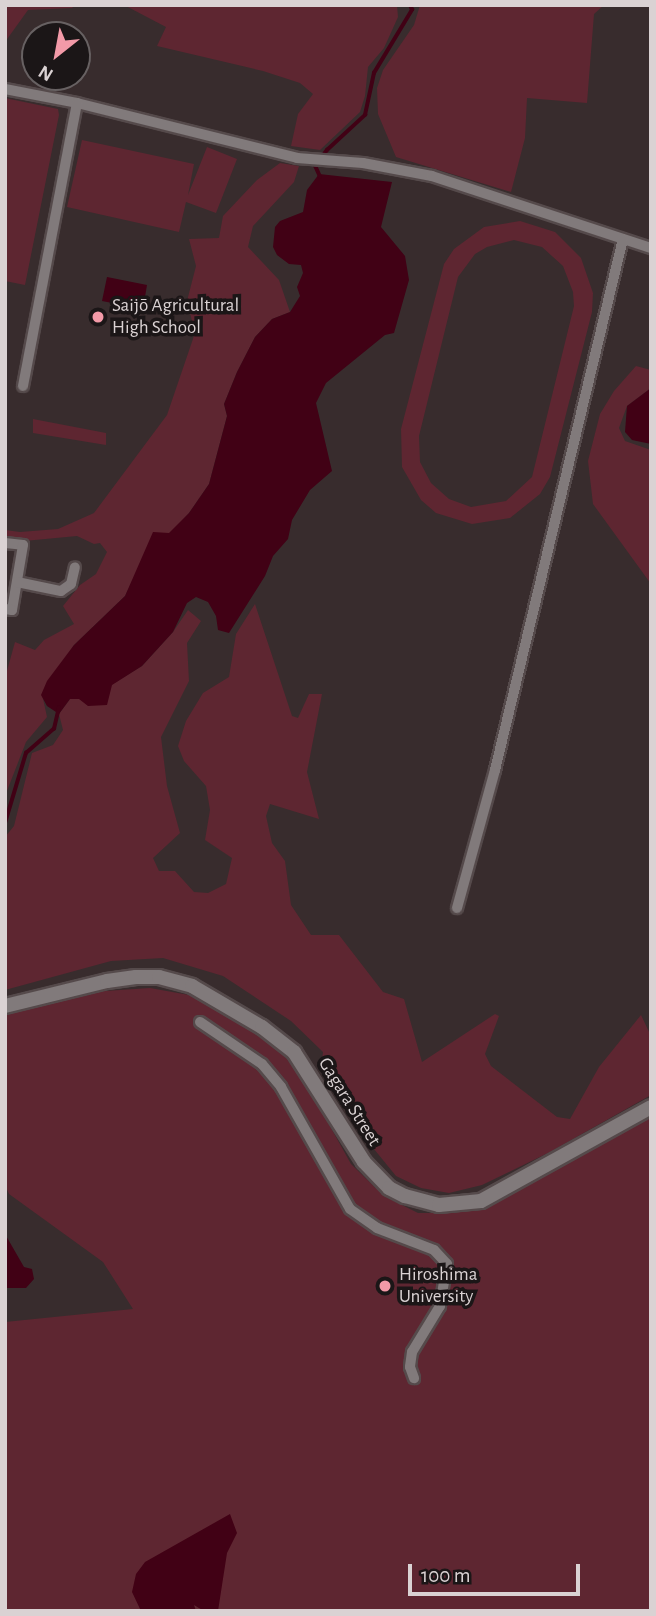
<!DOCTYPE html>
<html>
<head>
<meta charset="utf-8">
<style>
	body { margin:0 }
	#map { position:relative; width:656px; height:1616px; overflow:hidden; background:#382c2d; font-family:"Alegreya Sans",sans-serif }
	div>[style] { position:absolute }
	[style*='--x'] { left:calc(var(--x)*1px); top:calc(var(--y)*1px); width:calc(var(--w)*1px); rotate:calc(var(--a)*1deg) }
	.green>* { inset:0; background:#5e2631 }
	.water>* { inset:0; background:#410115 }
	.stream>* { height:3.5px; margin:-1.75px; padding:0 1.75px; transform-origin:1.75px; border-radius:1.75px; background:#410115 }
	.roads { filter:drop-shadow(2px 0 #554a4b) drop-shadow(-2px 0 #554a4b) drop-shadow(0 2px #554a4b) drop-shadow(0 -2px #554a4b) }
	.minor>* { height:10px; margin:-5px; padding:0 5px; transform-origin:5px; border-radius:5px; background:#817a7b }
	.tertiary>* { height:14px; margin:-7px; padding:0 7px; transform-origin:7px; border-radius:7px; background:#817a7b }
	.dots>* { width:19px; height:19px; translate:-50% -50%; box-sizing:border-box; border:4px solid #1b1617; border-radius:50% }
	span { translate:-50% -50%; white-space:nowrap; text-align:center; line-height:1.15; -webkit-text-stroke:7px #1b1617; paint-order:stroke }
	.poi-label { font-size:19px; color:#dad2d3 }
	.left { translate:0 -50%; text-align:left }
	.street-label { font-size:19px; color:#dad2d3 }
	.frame { position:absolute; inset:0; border:7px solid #dad2d3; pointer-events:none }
	.north { position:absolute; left:21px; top:21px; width:70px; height:70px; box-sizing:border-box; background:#1b1617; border:2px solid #676162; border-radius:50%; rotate:211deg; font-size:19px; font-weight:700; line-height:28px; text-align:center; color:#dad2d3 }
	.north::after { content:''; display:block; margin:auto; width:24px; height:32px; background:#f39aa8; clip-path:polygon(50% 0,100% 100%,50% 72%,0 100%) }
	.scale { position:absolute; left:408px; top:1564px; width:172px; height:32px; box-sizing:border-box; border:4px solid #dad2d3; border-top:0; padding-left:9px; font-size:21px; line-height:24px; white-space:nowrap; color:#dad2d3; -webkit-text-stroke:5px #1b1617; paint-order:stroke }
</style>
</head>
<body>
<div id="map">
	<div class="green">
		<div style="clip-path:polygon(5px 5px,75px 5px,72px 8px,28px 10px,5px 42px)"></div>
		<div style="clip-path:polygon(124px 5px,397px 5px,398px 17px,384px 48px,368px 67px,365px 96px,360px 112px,320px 150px,291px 146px,298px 114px,313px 94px,300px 83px,263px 71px,157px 46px,166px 27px)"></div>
		<div style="clip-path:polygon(420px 5px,604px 5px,594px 14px,587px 103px,527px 98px,525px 138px,511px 192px,396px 157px,378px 114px,377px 88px,383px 70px,414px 25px)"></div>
		<div style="clip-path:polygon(5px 98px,58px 109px,59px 115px,25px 285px,5px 281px)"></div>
		<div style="clip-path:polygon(82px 140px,194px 164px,188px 195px,207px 147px,237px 159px,216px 213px,186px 202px,179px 232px,67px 207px)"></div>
		<div style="clip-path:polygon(280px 163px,299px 166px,294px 182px,253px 226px,248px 247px,279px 280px,290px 312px,272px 319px,255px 337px,237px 372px,224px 404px,227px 416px,209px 484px,189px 513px,137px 571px,125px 596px,74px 645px,42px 694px,47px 717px,26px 742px,5px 796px,5px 678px,15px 642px,35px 650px,44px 640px,74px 624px,63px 606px,80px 585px,96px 574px,107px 552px,100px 543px,94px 544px,77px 536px,24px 541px,5px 538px,5px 530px,20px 532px,58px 529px,94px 513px,167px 415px,195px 333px,187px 301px,196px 266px,189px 239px,219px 238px,223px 216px,257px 180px)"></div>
		<div style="clip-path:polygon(evenodd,520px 221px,555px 232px,581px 258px,593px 293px,592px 312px,550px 477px,540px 494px,510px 518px,472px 524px,436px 513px,421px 500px,402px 467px,401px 429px,444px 264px,454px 249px,484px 227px,520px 221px,514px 240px,542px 247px,563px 266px,573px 292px,574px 306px,532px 477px,506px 501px,471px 507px,449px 499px,431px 483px,420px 462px,419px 436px,458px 277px,475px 254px,487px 247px,514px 240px)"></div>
		<div style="clip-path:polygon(636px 366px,651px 370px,651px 388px,627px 406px,619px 428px,625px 441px,651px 450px,651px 584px,593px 504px,588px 461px,600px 414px,614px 391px)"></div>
		<div style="clip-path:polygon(33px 419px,106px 433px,106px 445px,33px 433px)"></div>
		<div style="clip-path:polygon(255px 604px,292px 716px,298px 718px,309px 694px,322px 694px,307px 772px,319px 819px,270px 804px,266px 816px,272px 843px,285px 861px,291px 905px,311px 935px,339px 935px,383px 992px,404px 999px,422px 1062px,495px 1014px,499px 1016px,485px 1054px,491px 1066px,557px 1117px,570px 1119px,599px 1067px,641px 1015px,651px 1036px,651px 1095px,550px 1152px,482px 1185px,449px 1193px,421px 1188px,396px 1176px,356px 1127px,321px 1068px,323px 1052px,291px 1021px,223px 976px,163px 958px,111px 961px,5px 990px,5px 837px,14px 826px,32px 753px,53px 745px,63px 730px,59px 714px,70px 699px,79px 699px,111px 685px,142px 666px,173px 632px,188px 610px,201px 621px,187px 643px,189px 681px,161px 737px,167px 786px,180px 833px,153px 858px,159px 871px,175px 871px,194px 892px,208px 893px,226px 884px,232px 858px,205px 840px,210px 810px,206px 786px,184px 761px,178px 746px,186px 721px,203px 693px,229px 677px,236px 634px)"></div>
		<div style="clip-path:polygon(150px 988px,189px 995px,252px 1030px,282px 1053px,306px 1083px,351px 1164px,384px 1196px,418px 1213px,455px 1213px,492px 1200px,651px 1102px,651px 1611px,5px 1611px,5px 1322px,133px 1309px,103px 1262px,9px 1194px,5px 1185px,5px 1014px,90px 992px)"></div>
	</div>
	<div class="water">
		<div style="clip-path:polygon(319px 174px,392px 182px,381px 227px,405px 256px,409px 280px,394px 333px,385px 335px,326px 383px,316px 403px,332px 471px,310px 490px,292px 520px,288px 539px,273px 556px,265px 576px,229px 633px,218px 630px,216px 616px,208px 602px,196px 597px,187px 603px,173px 632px,142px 666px,112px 685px,107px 705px,88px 706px,79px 699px,70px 699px,59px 714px,47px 706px,41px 695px,47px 681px,74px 645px,125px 596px,153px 532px,169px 533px,189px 513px,209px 484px,227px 416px,224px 404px,237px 372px,255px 337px,272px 319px,290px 312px,300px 296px,297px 287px,303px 273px,301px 265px,289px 264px,277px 255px,273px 247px,275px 227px,280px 221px,303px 212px,307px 190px)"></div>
		<div style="clip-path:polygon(107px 277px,147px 285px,143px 309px,102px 301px)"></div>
		<div style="clip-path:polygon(651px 388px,651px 444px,632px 440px,625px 432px,627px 406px)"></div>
		<div style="clip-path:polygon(5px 1234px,24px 1267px,32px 1269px,34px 1279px,26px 1288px,5px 1288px)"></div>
		<div style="clip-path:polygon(230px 1514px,237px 1533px,227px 1553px,218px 1611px,204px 1611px,194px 1605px,196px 1611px,141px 1611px,132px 1592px,136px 1574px,145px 1562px)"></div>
	</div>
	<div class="stream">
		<div style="--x:320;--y:177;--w:12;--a:-114"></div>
		<div style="--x:315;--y:166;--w:20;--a:-53"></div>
		<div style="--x:327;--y:150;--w:52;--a:-42.6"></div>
		<div style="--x:365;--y:115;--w:43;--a:-77.9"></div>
		<div style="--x:374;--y:73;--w:74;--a:-58.9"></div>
		<div style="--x:412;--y:10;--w:5;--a:-112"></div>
		<div style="--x:5;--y:823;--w:73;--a:-73.3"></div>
		<div style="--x:26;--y:753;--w:37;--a:-41"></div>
		<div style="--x:54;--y:729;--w:22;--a:-77"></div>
	</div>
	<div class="roads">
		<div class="minor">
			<div style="--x:5;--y:89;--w:73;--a:11"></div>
			<div style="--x:77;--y:103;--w:227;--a:14"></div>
			<div style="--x:297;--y:158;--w:66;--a:4.3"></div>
			<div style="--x:363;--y:163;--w:70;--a:10.7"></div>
			<div style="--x:432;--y:176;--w:231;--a:18.2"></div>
			<div style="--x:23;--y:386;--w:288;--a:-79.2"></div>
			<div style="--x:5;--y:543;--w:18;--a:6"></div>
			<div style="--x:23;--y:545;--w:66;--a:99.6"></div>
			<div style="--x:12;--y:610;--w:7;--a:-172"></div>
			<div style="--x:17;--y:582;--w:45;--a:11.6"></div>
			<div style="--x:61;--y:591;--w:12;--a:-35"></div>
			<div style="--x:71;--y:584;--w:17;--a:-77"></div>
			<div style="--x:457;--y:908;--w:143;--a:-74.6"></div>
			<div style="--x:495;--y:770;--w:546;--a:-76.45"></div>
			<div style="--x:200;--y:1022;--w:75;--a:34.1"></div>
			<div style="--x:262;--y:1064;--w:30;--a:50"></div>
			<div style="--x:281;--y:1087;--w:140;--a:60.5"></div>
			<div style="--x:350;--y:1209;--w:33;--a:35"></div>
			<div style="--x:377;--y:1228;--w:61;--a:21.1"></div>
			<div style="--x:434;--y:1250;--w:19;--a:47"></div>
			<div style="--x:447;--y:1264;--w:43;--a:99.5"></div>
			<div style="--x:440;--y:1306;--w:54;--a:121.3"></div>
			<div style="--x:412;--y:1352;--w:15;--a:98"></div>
			<div style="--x:410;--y:1367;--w:12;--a:70"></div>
		</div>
		<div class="tertiary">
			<div style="--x:5;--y:1006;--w:105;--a:-13.8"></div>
			<div style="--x:107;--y:981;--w:29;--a:-8"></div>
			<div style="--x:136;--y:977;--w:23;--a:0"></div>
			<div style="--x:159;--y:977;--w:34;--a:15"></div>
			<div style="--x:192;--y:986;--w:81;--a:30.4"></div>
			<div style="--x:262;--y:1027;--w:41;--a:38"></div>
			<div style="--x:294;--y:1052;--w:130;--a:57.5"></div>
			<div style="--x:364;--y:1162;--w:36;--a:46"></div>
			<div style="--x:389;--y:1188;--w:18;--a:27"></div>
			<div style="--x:405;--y:1196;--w:35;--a:15"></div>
			<div style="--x:439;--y:1205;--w:42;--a:-5.4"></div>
			<div style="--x:481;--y:1201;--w:194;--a:-28.9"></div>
		</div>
	</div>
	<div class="dots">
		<div style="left:98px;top:317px;background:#f39aa8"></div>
		<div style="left:385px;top:1286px;background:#f39aa8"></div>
	</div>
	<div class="poi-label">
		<span class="left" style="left:112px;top:317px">Saijō Agricultural<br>High School</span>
		<span class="left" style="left:399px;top:1286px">Hiroshima<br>University</span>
	</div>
	<div class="street-label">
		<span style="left:349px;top:1102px;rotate:58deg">Gagara Street</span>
	</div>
	<div class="frame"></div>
	<div class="north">N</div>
	<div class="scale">100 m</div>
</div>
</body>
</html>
